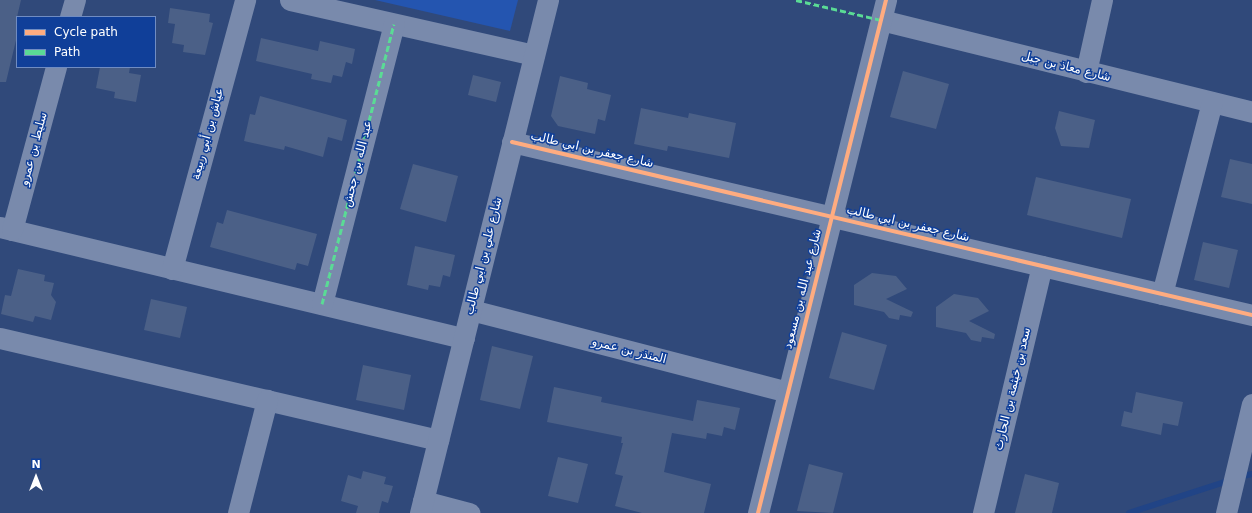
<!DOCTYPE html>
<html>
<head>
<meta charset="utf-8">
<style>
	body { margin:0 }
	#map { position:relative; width:1252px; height:513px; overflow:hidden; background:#30497a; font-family:"DejaVu Sans",Vazirmatn,sans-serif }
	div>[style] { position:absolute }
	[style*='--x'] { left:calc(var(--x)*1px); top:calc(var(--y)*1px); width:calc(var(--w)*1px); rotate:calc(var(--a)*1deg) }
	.green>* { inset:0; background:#2455b0 }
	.stream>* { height:5.5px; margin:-2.75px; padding:0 2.75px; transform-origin:2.75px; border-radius:2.75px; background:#214486 }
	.building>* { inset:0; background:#4b6087 }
	.street>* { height:21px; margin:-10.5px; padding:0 10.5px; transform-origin:10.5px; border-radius:10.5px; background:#798aac }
	.quiet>* { height:3px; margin-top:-1.5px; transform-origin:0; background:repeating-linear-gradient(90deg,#5adb95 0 6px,transparent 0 9px) }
	.cycleway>* { height:4px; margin:-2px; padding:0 2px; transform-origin:2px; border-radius:2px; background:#ffac80 }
	span { translate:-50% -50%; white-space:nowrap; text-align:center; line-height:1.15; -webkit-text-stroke:3px #103f99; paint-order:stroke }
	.street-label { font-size:12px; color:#fff }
	.legend { position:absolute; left:16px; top:16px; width:140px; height:52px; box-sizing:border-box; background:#103f99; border:1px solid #708cc2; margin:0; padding:5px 7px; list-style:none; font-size:12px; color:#fff }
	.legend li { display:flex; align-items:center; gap:8px; height:20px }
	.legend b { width:20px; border:1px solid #708cc2 }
	.north { position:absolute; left:16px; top:457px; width:40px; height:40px; -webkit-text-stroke:3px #103f99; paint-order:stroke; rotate:0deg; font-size:11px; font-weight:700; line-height:16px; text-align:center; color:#fff }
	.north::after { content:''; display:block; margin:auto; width:14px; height:18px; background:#fff; clip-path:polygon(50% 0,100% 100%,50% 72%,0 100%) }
</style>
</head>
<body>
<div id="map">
	<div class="green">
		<div style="clip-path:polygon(375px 0,518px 0,510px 31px)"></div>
	</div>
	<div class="stream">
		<div style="--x:1240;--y:477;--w:12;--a:-14"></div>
		<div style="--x:1129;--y:513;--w:104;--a:-17.9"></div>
	</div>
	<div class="building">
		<div style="clip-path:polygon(0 0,21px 0,17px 17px,17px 36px,6px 82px,0 82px)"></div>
		<div style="clip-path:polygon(170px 8px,210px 14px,209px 22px,213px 23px,205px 55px,183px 52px,184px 45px,172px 43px,175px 24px,168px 23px)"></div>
		<div style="clip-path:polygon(261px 38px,318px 51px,320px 41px,355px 49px,352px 64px,346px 62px,342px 77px,333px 75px,331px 83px,311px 79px,312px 74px,256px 61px)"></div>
		<div style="clip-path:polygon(100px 67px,130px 67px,129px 73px,141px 75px,136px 102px,114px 98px,115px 92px,96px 88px)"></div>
		<div style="clip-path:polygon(903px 71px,949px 84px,936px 129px,890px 117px)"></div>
		<div style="clip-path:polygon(473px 75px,501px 82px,496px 102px,468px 95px)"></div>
		<div style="clip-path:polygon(560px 76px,588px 83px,587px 89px,611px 95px,605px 121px,598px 119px,595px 134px,558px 126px,551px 116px)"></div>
		<div style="clip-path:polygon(260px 96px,347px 120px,342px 141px,328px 137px,323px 157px,285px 146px,284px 150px,244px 141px,250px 114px,255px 115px)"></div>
		<div style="clip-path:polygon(641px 108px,688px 118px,689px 113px,736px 123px,729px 158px,668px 146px,667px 151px,634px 144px)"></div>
		<div style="clip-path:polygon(1059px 111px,1095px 120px,1089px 148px,1061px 146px,1055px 128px)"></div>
		<div style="clip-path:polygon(1230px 159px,1252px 164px,1252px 204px,1221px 197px)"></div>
		<div style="clip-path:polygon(413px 164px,458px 176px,446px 222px,400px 209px)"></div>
		<div style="clip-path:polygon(1036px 177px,1131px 199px,1122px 238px,1027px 215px)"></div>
		<div style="clip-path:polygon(227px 210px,317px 234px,308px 266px,297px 263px,295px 270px,210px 247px,217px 222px,223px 224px)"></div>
		<div style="clip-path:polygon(1203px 242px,1238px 250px,1229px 288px,1194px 280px)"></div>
		<div style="clip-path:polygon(415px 246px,455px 255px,450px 277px,443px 275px,440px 287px,429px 285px,428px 290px,407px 285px)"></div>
		<div style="clip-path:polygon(18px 269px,45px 275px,44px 281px,54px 283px,51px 295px,56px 302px,51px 320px,35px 316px,33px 322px,1px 314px,5px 295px,11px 296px)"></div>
		<div style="clip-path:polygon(872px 273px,896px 276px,907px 289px,886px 299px,913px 312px,911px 317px,900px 315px,899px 320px,889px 318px,884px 312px,854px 305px,854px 285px)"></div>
		<div style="clip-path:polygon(954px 294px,978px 298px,989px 311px,969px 321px,995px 334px,994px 339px,982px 337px,981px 342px,971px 340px,966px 333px,936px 327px,936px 307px)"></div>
		<div style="clip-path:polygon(151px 299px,187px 307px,180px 338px,144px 330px)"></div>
		<div style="clip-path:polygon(842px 332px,887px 345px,874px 390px,829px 378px)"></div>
		<div style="clip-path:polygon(492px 346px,533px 356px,520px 409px,480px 400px)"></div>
		<div style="clip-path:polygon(363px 365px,411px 375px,404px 410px,356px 400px)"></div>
		<div style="clip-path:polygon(554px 387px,602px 397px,601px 402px,693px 421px,697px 400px,740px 408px,735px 430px,724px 427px,722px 436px,707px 433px,706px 439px,672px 433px,664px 472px,711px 484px,704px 513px,642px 513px,615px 506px,623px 476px,615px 474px,623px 443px,621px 443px,622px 437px,547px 422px)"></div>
		<div style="clip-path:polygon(1136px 392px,1183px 402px,1178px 426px,1163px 423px,1161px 435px,1121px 426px,1124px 411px,1132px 413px)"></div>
		<div style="clip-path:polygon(558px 457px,588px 464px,578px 503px,548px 496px)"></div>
		<div style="clip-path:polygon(809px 464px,843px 473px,833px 513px,797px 511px)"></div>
		<div style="clip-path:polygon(363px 471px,386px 477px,384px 484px,393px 486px,388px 503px,382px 501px,379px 513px,356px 513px,358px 506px,341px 501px,348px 475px,361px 479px)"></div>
		<div style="clip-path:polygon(1025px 474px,1059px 483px,1052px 513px,1015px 513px)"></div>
	</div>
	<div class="street">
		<div style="--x:290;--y:0;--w:250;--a:12.7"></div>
		<div style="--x:70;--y:17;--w:18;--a:-74"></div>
		<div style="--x:881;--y:20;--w:382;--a:13.9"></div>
		<div style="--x:1086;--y:72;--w:74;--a:-77.5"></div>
		<div style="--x:512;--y:142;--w:760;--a:13.16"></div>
		<div style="--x:0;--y:227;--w:477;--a:13.5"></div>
		<div style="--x:12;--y:230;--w:169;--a:-74.9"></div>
		<div style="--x:172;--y:269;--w:279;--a:-74.8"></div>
		<div style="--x:1162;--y:294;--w:198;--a:-75.4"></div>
		<div style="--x:322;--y:304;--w:289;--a:-75.6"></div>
		<div style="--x:471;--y:310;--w:327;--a:14.5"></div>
		<div style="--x:0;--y:338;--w:450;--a:13.1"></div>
		<div style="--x:423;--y:501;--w:48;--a:14.6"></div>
		<div style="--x:238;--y:513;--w:117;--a:-75.6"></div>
		<div style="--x:420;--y:513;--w:529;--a:-75.99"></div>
		<div style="--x:758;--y:513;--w:529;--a:-75.99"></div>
		<div style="--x:983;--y:513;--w:254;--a:-76.6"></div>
		<div style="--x:1226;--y:513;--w:112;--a:-76.6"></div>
	</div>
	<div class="quiet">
		<div style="--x:796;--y:0;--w:87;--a:13.2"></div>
		<div style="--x:322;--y:304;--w:289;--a:-75.6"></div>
	</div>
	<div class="cycleway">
		<div style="--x:512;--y:142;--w:760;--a:13.16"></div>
		<div style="--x:758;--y:513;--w:529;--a:-75.99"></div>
	</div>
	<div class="street-label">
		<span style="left:1066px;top:67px;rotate:14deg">شارع معاذ بن جبل</span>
		<span style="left:208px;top:134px;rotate:-75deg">عياش بن أبي ربيعة</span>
		<span style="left:34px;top:149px;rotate:-75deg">سليط بن عمرو</span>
		<span style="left:592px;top:150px;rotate:13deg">شارع جعفر بن ابي طالب</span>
		<span style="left:358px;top:164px;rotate:-76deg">عبد الله بن جحش</span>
		<span style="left:908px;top:224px;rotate:13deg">شارع جعفر بن ابي طالب</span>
		<span style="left:484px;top:256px;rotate:-76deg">شارع علي بن ابي طالب</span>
		<span style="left:803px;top:289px;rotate:-76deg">شارع عبد الله بن مسعود</span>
		<span style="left:629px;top:351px;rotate:14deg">المنذر بن عمرو</span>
		<span style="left:1013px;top:389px;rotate:-77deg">سعد بن خيثمة بن الحارث</span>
	</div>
	<ul class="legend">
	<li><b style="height:5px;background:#ffac80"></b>Cycle path</li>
	<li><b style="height:5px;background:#5adb95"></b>Path</li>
	</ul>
	<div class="north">N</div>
</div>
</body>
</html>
